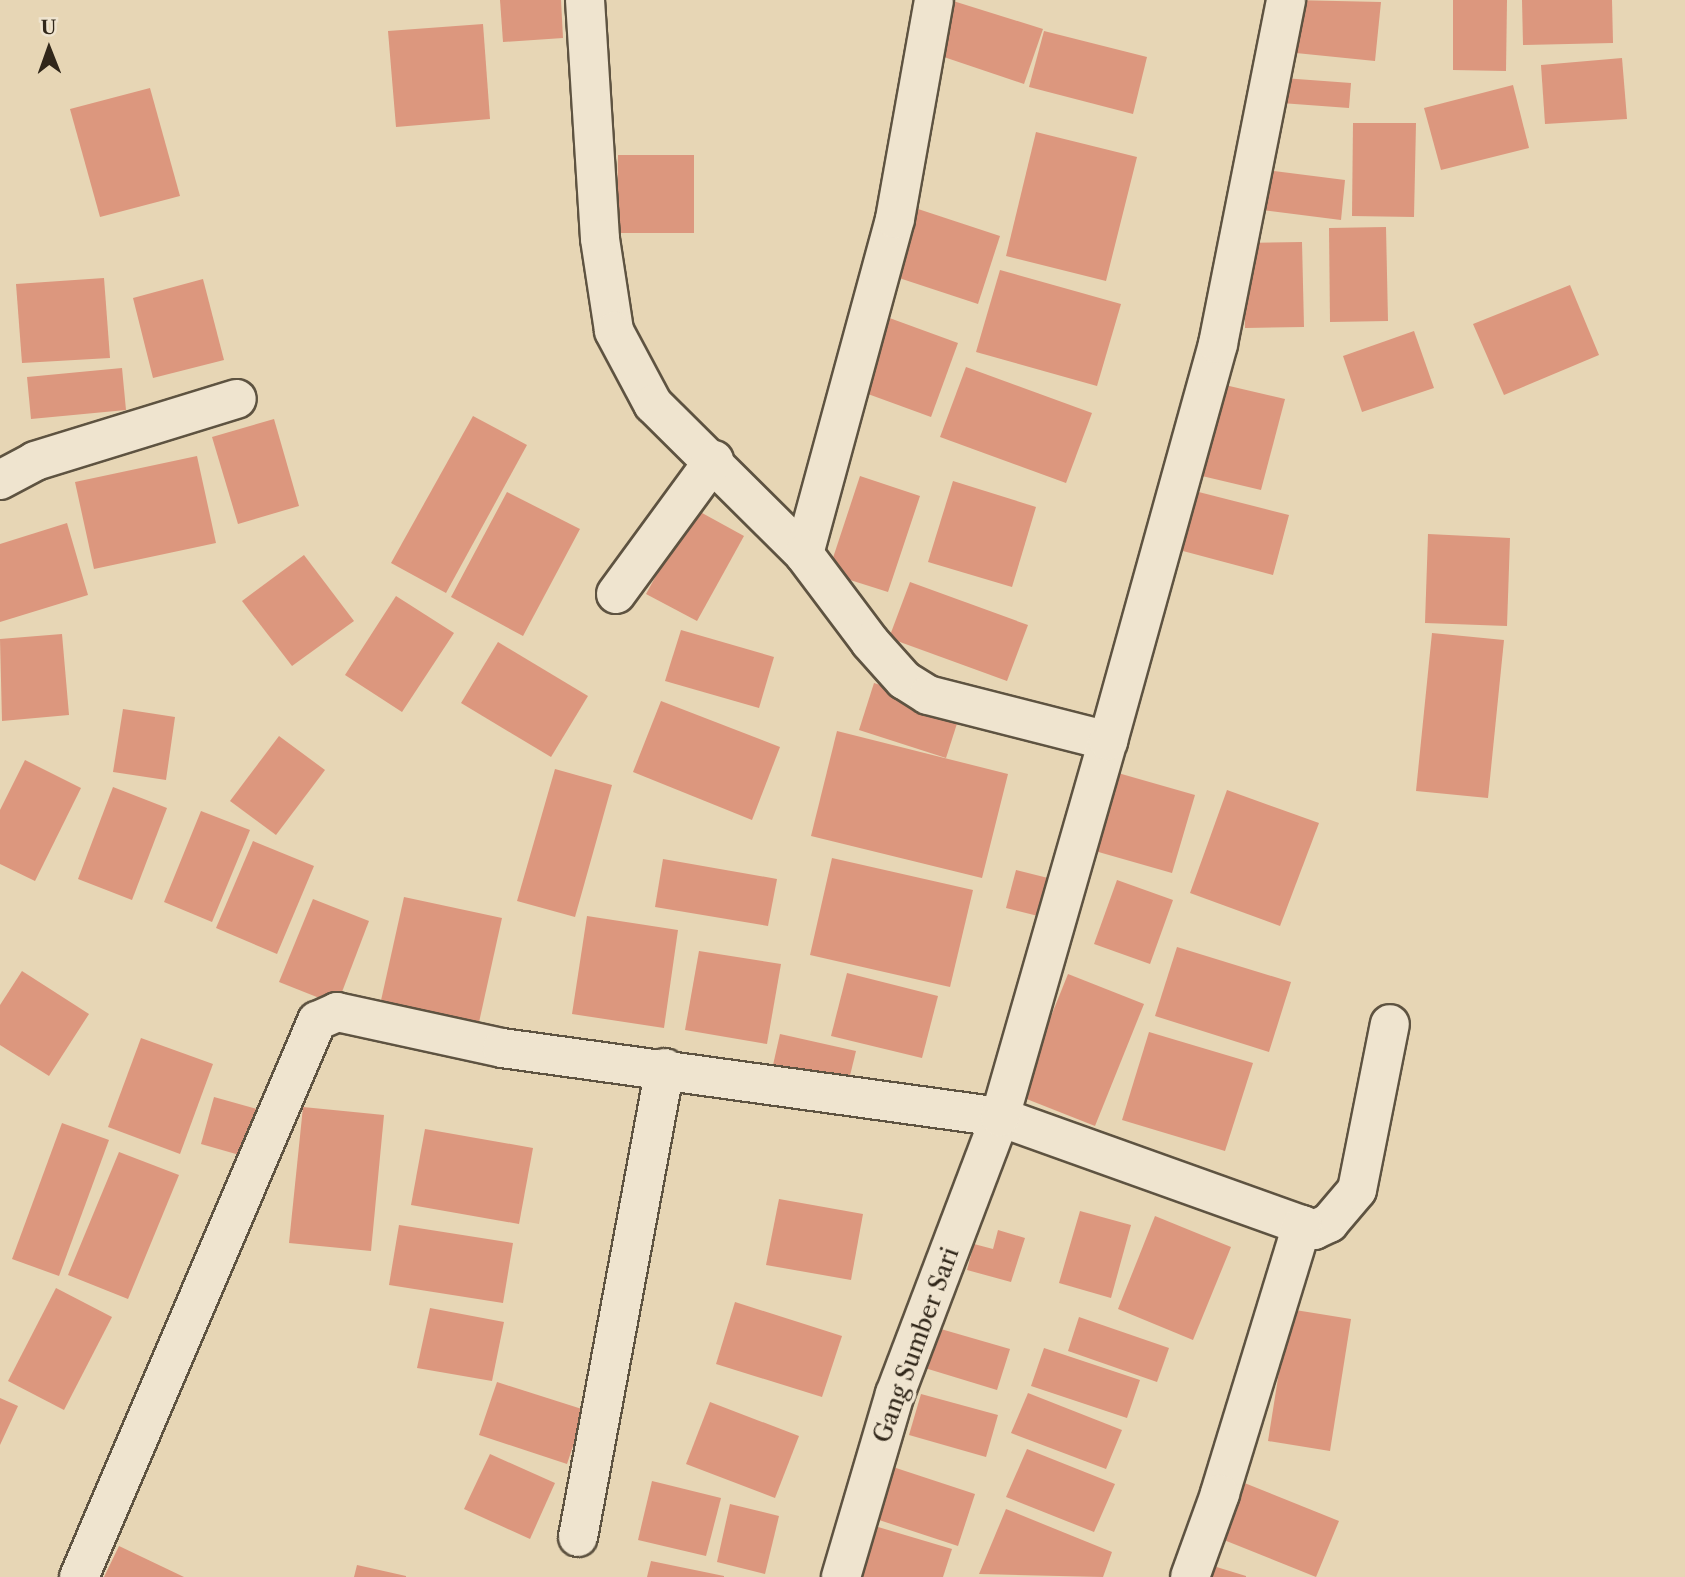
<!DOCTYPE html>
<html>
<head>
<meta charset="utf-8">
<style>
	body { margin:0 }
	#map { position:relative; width:1685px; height:1577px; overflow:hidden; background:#e7d6b5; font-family:"Libre Caslon Text",serif }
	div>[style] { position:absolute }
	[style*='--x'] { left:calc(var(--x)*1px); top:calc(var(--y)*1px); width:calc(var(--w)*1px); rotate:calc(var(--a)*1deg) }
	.building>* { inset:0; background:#dc977e }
	.roads { filter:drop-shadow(2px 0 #5e5341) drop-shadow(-2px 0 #5e5341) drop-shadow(0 2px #5e5341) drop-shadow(0 -2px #5e5341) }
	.street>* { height:38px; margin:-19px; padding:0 19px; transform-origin:19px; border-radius:19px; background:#efe4cf }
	span { translate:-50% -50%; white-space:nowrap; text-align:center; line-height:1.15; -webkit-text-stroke:7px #efe4cf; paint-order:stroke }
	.street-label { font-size:24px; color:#31271a }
	.north { position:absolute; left:14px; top:14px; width:70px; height:70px; -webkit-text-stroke:5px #efe4cf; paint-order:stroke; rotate:359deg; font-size:19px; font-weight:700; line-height:28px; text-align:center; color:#31271a }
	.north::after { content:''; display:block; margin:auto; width:24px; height:32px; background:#31271a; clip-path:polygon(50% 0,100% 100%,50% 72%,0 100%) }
</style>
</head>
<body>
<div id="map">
	<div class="building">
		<div style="clip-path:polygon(500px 0,561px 0,563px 38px,503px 42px)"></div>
		<div style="clip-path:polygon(950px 0,1043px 29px,1024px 84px,932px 53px)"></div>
		<div style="clip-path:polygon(1292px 0,1381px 2px,1375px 61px,1286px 52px)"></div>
		<div style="clip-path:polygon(1453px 0,1507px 0,1506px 71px,1453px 70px)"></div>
		<div style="clip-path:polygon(1522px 0,1612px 0,1613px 43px,1523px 45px)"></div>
		<div style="clip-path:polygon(483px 24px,490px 119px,396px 127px,388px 31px)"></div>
		<div style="clip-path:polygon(1044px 31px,1147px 57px,1133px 114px,1029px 87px)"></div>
		<div style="clip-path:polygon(1622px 58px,1627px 119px,1545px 124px,1541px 65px)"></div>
		<div style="clip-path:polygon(1283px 78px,1351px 83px,1349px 108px,1281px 103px)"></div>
		<div style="clip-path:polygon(1513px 85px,1529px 148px,1441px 170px,1424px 108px)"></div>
		<div style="clip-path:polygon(150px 88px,180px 196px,100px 217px,70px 109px)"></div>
		<div style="clip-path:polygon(1353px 123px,1416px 123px,1414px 217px,1352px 216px)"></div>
		<div style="clip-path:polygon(1036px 132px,1137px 157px,1106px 281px,1006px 256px)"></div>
		<div style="clip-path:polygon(618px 155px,694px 155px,694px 233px,617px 233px)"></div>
		<div style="clip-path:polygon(1259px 169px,1345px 180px,1341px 220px,1254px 209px)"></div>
		<div style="clip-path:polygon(915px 208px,1000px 236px,978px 304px,893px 276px)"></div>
		<div style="clip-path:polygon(1386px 227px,1388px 321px,1330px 322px,1329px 228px)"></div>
		<div style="clip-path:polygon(1302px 242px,1304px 327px,1245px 328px,1243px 243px)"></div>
		<div style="clip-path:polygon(1000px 270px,1121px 304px,1097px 386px,976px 352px)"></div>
		<div style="clip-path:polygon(104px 278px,110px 358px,22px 363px,16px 284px)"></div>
		<div style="clip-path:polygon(203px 279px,224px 360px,153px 378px,133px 298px)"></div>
		<div style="clip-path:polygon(1570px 285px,1599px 355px,1504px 395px,1473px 324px)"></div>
		<div style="clip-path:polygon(884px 316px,958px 343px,931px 417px,857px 390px)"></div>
		<div style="clip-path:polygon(1414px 331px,1434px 388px,1362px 412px,1343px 356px)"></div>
		<div style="clip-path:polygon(966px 367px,1092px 413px,1066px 483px,940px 437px)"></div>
		<div style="clip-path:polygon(122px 368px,126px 410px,31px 419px,27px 377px)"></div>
		<div style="clip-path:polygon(1225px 385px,1285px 399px,1261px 490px,1202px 476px)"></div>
		<div style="clip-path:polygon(473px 416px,527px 445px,446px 593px,391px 563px)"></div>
		<div style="clip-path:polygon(274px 419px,299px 506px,238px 524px,212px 437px)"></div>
		<div style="clip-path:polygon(197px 456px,216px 543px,94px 569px,75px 482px)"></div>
		<div style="clip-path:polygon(860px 476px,920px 496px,888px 592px,828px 573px)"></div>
		<div style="clip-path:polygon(953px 481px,1036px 507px,1012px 587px,928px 562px)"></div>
		<div style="clip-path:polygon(1183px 488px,1289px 515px,1273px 575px,1168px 547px)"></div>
		<div style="clip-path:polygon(507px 492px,580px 529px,523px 636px,451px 597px)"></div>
		<div style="clip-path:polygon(693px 508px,744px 536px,697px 621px,646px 594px)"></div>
		<div style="clip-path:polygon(67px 523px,88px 595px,0 622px,0 544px)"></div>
		<div style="clip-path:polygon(1428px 534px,1510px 538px,1507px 626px,1425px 623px)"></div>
		<div style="clip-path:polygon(304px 555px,354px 621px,292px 666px,242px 601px)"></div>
		<div style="clip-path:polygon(910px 582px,1028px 625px,1007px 681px,889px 638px)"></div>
		<div style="clip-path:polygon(396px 596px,454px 633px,402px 712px,345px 675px)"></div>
		<div style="clip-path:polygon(681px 630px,774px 657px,759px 708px,665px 681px)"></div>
		<div style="clip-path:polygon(1432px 633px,1504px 640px,1488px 798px,1416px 791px)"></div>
		<div style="clip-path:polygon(62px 634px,69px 715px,2px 721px,0 639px)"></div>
		<div style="clip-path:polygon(498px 642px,588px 696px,551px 757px,461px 703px)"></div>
		<div style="clip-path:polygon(874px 683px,961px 711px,946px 758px,859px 730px)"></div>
		<div style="clip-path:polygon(661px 701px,780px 747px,752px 820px,633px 772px)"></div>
		<div style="clip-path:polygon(123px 709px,175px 717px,166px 780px,113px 772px)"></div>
		<div style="clip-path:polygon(837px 731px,1008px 774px,982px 878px,811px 836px)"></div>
		<div style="clip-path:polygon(279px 736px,325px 770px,276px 835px,230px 801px)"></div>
		<div style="clip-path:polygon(25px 760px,81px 788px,35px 881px,0 864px,0 810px)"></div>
		<div style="clip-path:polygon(555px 769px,612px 785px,575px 917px,517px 901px)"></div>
		<div style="clip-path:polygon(1111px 771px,1195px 795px,1172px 873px,1088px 849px)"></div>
		<div style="clip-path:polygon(113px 787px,167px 808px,132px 900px,78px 879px)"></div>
		<div style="clip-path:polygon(1227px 790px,1319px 823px,1280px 926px,1190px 893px)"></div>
		<div style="clip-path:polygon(201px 811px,250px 830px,212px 922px,164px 902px)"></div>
		<div style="clip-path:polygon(253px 841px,314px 866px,277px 954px,216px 928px)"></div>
		<div style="clip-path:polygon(832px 858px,973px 890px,950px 987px,810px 955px)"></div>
		<div style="clip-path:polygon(663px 859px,777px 879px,768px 926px,655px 907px)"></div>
		<div style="clip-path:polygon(1016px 870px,1060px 881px,1050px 919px,1006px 908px)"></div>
		<div style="clip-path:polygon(1117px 880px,1173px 900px,1150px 964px,1094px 944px)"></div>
		<div style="clip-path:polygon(404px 897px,502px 918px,476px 1036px,378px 1014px)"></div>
		<div style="clip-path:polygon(313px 899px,369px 921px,337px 1005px,279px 982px)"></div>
		<div style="clip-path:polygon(587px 916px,678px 930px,664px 1028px,572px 1014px)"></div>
		<div style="clip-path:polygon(1177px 947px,1291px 982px,1269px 1052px,1155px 1016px)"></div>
		<div style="clip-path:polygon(699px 951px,781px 964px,767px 1044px,685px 1030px)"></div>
		<div style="clip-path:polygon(22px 971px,89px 1014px,49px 1076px,0 1045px,0 1005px)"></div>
		<div style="clip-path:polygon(847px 973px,938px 996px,922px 1058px,831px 1036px)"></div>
		<div style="clip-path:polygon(1068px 974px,1144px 1004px,1095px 1126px,1019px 1096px)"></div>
		<div style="clip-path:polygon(1149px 1032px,1253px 1063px,1225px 1151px,1122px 1120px)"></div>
		<div style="clip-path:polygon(780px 1034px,856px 1051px,846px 1092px,771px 1074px)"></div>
		<div style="clip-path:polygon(141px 1038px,213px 1064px,180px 1154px,108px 1127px)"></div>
		<div style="clip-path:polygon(214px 1097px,264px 1111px,250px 1158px,201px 1144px)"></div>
		<div style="clip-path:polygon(303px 1107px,384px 1115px,371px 1251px,289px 1243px)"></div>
		<div style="clip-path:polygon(62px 1123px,109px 1140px,59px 1276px,12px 1259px)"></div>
		<div style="clip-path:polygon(425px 1129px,533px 1148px,519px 1224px,411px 1205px)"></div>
		<div style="clip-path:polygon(119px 1152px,179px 1175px,128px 1299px,68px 1275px)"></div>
		<div style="clip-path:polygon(779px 1199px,863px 1214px,851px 1280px,766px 1265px)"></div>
		<div style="clip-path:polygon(1080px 1211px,1131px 1225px,1111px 1298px,1059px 1283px)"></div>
		<div style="clip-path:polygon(1155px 1216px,1231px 1247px,1193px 1340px,1118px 1309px)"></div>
		<div style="clip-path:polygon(399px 1225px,513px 1243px,503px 1303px,389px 1285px)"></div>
		<div style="clip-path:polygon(998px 1230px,1025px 1238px,1011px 1282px,967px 1270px,974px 1244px,993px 1249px)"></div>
		<div style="clip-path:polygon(56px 1288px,112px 1317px,64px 1410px,8px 1381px)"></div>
		<div style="clip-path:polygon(735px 1302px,842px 1336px,822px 1397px,716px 1364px)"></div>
		<div style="clip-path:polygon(430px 1308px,504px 1322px,492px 1381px,417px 1368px)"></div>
		<div style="clip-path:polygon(1289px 1309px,1351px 1319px,1330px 1451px,1268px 1441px)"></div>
		<div style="clip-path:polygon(1079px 1317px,1169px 1348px,1157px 1382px,1068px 1351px)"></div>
		<div style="clip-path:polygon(927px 1325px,1010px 1349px,997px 1390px,915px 1365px)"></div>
		<div style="clip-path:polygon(1044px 1348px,1140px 1380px,1127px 1418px,1031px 1386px)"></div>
		<div style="clip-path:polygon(497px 1382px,585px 1410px,567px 1464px,479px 1435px)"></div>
		<div style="clip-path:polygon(1028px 1393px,1122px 1430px,1106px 1469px,1011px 1433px)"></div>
		<div style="clip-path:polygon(921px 1394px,998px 1415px,986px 1457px,909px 1435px)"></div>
		<div style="clip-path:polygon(0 1398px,18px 1406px,0 1445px)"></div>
		<div style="clip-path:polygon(710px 1402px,799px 1436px,775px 1498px,686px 1464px)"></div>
		<div style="clip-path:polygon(1027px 1449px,1115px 1484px,1094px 1532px,1006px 1497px)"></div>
		<div style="clip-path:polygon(490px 1454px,555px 1483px,530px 1539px,464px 1509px)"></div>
		<div style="clip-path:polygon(893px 1467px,975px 1494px,958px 1546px,876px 1519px)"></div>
		<div style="clip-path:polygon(1237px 1480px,1339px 1521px,1316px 1577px,1214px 1536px)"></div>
		<div style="clip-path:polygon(652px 1481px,721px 1498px,706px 1556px,638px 1540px)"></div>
		<div style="clip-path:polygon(730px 1504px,779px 1516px,765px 1574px,717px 1562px)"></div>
		<div style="clip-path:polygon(1006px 1509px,1112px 1552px,1103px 1577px,979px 1574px)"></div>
		<div style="clip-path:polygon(868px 1524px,952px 1549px,943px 1577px,852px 1577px)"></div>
		<div style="clip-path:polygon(119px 1546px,184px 1577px,104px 1577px)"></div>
		<div style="clip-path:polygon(651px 1561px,724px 1576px,724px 1577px,647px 1577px)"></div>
		<div style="clip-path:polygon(357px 1565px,406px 1576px,406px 1577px,354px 1577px)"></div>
		<div style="clip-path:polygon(1210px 1565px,1246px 1576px,1246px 1577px,1206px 1577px)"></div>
	</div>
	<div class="roads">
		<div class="street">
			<div style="--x:585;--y:0;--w:239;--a:86.4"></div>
			<div style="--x:600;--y:239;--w:93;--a:81.3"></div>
			<div style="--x:614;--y:331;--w:83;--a:61.9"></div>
			<div style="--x:653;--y:404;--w:213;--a:44.8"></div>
			<div style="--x:804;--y:554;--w:347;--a:-74.8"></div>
			<div style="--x:895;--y:219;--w:222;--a:-79.9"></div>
			<div style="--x:0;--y:480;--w:40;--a:-28"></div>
			<div style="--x:35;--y:461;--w:211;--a:-17.1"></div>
			<div style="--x:804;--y:554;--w:110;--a:53.1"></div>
			<div style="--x:870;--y:642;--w:51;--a:48.2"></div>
			<div style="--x:904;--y:680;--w:28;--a:32"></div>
			<div style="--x:928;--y:695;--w:186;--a:14.3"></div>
			<div style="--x:616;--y:594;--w:166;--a:-53.8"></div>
			<div style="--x:1302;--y:1225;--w:13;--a:23"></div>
			<div style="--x:1314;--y:1230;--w:17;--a:-25"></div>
			<div style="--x:1329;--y:1223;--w:43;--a:-49.7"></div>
			<div style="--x:1357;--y:1190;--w:169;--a:-78.8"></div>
			<div style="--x:578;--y:1537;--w:477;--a:-79.5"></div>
			<div style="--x:79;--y:1577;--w:605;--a:-66.83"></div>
			<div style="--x:317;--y:1021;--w:22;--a:-24"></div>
			<div style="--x:337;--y:1012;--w:169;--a:12.3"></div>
			<div style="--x:502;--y:1048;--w:503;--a:7.89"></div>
			<div style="--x:1000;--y:1117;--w:321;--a:19.7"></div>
			<div style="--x:1302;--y:1225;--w:281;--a:107"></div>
			<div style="--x:1220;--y:1494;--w:88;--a:109.9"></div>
			<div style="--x:841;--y:1577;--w:191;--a:-73.6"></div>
			<div style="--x:895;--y:1394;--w:296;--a:-69.2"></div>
			<div style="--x:1000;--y:1117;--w:391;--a:-74"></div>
			<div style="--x:1108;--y:741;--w:412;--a:-74.5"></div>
			<div style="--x:1218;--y:344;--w:351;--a:-78.8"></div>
		</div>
	</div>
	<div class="street-label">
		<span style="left:916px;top:1345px;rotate:-70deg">Gang Sumber Sari</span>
	</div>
	<div class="north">U</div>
</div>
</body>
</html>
